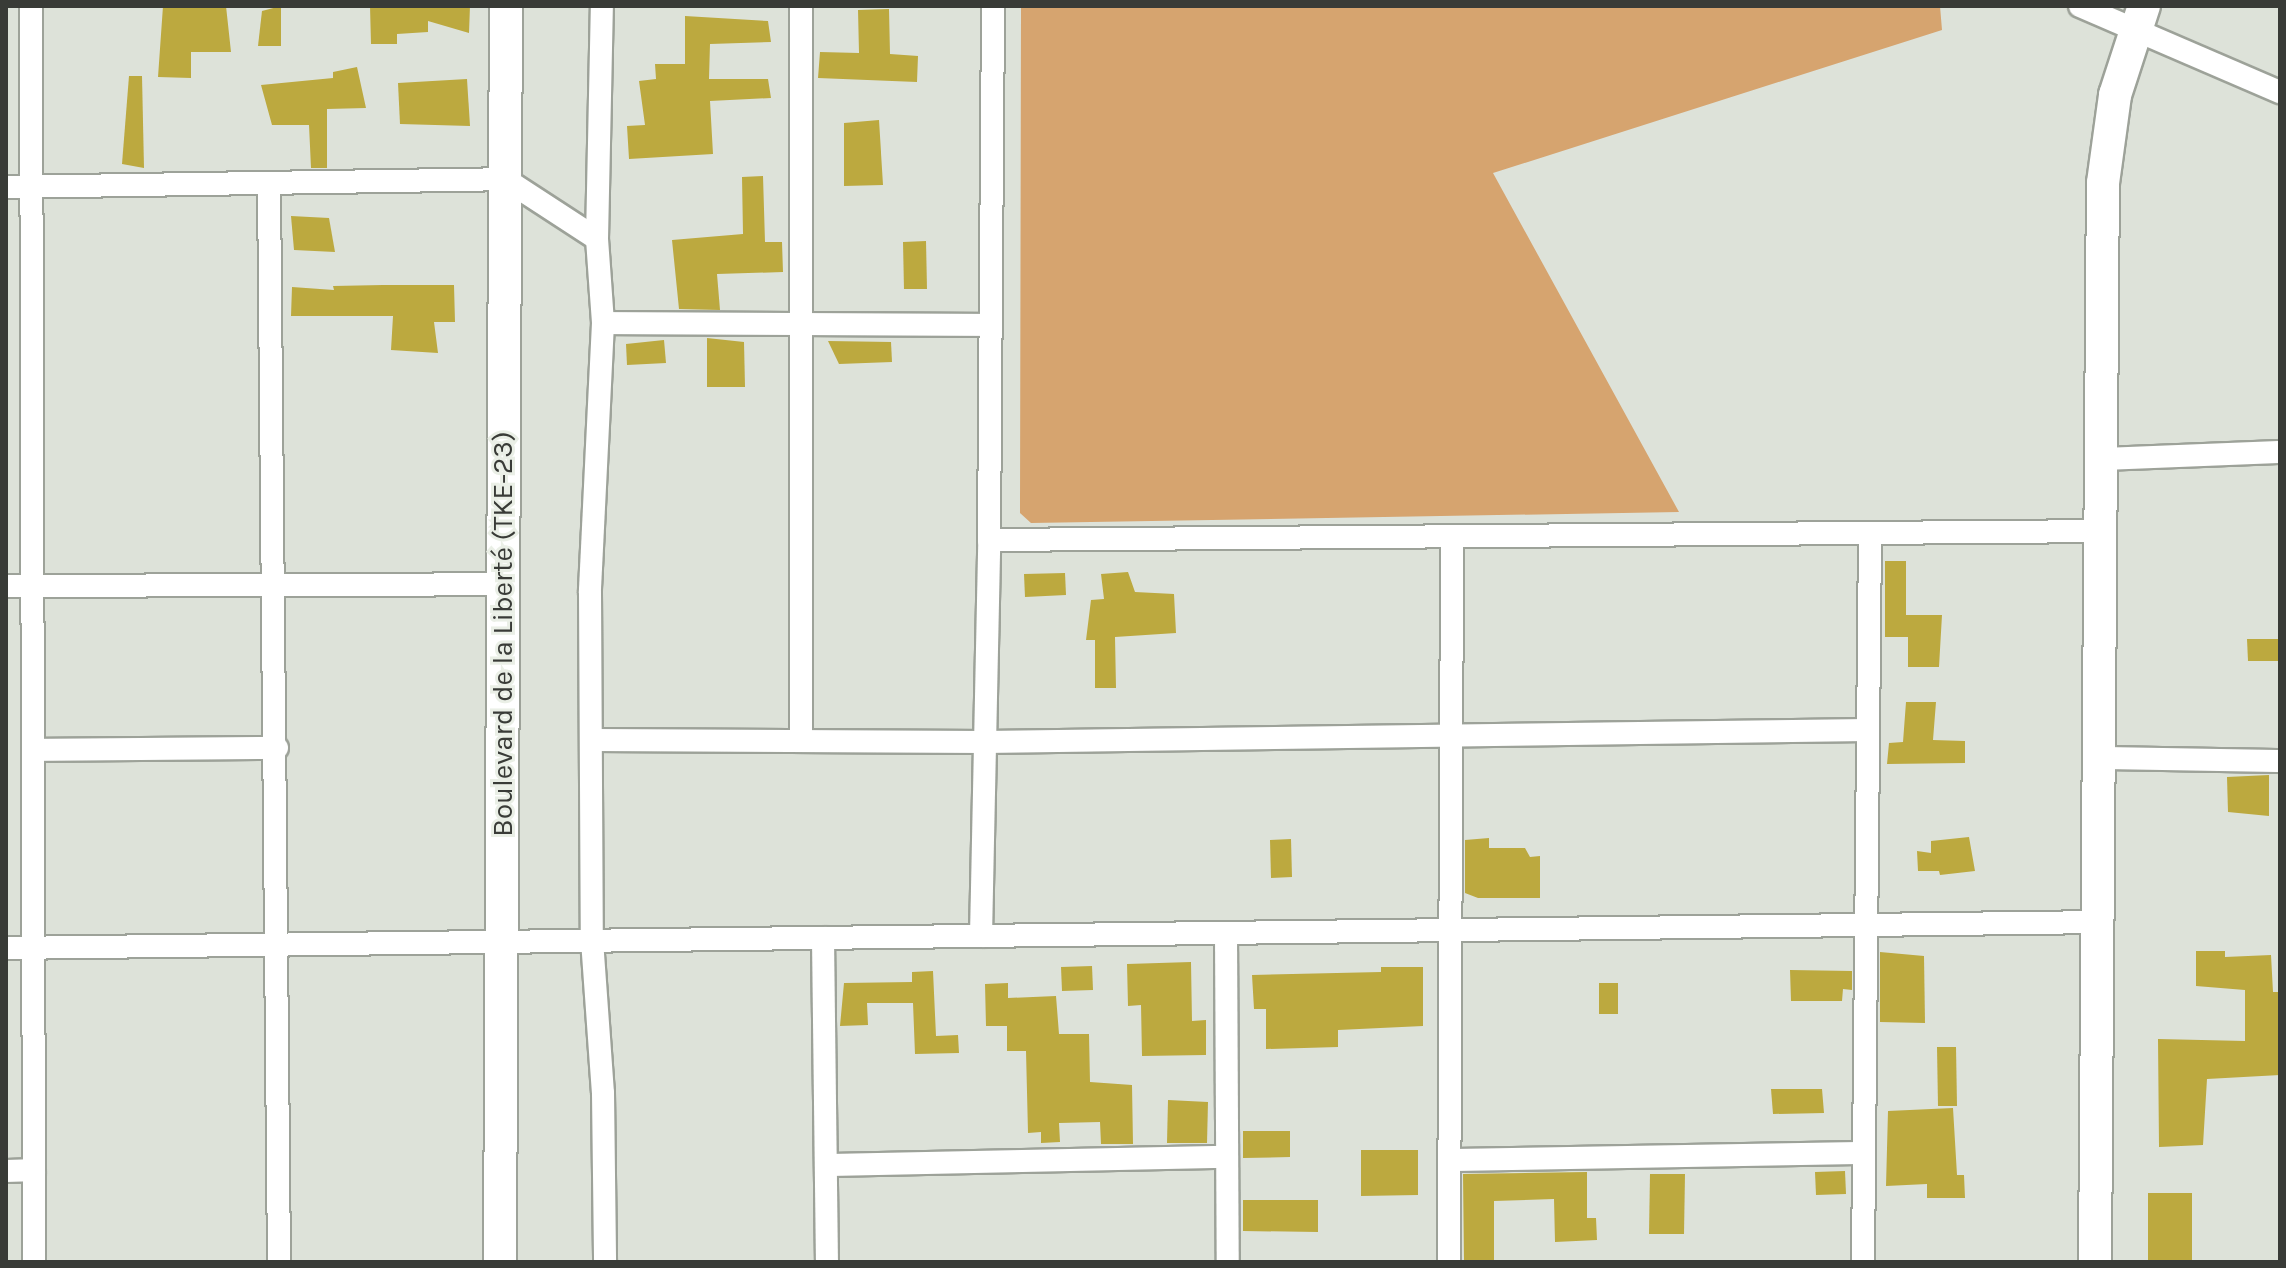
<!DOCTYPE html>
<html>
<head>
<meta charset="utf-8">
<style>
	body { margin:0 }
	#map { position:relative; width:2286px; height:1268px; overflow:hidden; background:#dde2d9; font-family:Karla,sans-serif }
	div>[style] { position:absolute }
	[style*='--x'] { left:calc(var(--x)*1px); top:calc(var(--y)*1px); width:calc(var(--w)*1px); rotate:calc(var(--a)*1deg) }
	.green>* { inset:0; background:#d6a46f }
	.building>* { inset:0; background:#bca93f }
	.roads { filter:drop-shadow(2px 0 #9da299) drop-shadow(-2px 0 #9da299) drop-shadow(0 2px #9da299) drop-shadow(0 -2px #9da299) }
	.street>* { height:22px; margin:-11px; padding:0 11px; transform-origin:11px; border-radius:11px; background:#fff }
	.secondary>* { height:32px; margin:-16px; padding:0 16px; transform-origin:16px; border-radius:16px; background:#fff }
	span { translate:-50% -50%; white-space:nowrap; text-align:center; line-height:1.15; -webkit-text-stroke:6px #eaefe6; paint-order:stroke }
	.street-label { font-size:28px; color:#393b37 }
	.frame { position:absolute; inset:0; border:8px solid #393b37; pointer-events:none }
</style>
</head>
<body>
<div id="map">
	<div class="green">
		<div style="clip-path:polygon(1021px 6px,1940px 6px,1942px 30px,1493px 173px,1679px 512px,1031px 523px,1020px 513px)"></div>
	</div>
	<div class="building">
		<div style="clip-path:polygon(163px 6px,226px 6px,231px 52px,191px 52px,191px 78px,158px 77px)"></div>
		<div style="clip-path:polygon(281px 6px,281px 46px,258px 46px,262px 11px)"></div>
		<div style="clip-path:polygon(370px 6px,470px 6px,469px 33px,428px 21px,428px 32px,397px 34px,397px 44px,371px 44px)"></div>
		<div style="clip-path:polygon(889px 9px,890px 54px,918px 56px,917px 82px,818px 78px,820px 52px,859px 53px,858px 10px)"></div>
		<div style="clip-path:polygon(685px 16px,768px 21px,771px 42px,710px 44px,709px 79px,768px 79px,771px 98px,710px 101px,713px 154px,629px 159px,627px 126px,645px 125px,639px 81px,656px 79px,655px 64px,685px 64px)"></div>
		<div style="clip-path:polygon(357px 67px,366px 108px,327px 109px,327px 168px,311px 168px,309px 125px,272px 125px,261px 85px,333px 78px,333px 72px)"></div>
		<div style="clip-path:polygon(129px 76px,142px 76px,144px 168px,122px 164px)"></div>
		<div style="clip-path:polygon(467px 79px,470px 126px,400px 124px,398px 83px)"></div>
		<div style="clip-path:polygon(879px 120px,883px 185px,844px 186px,844px 123px)"></div>
		<div style="clip-path:polygon(763px 176px,765px 242px,782px 242px,783px 272px,717px 274px,720px 310px,679px 309px,672px 240px,743px 234px,742px 177px)"></div>
		<div style="clip-path:polygon(291px 216px,329px 218px,335px 252px,294px 250px)"></div>
		<div style="clip-path:polygon(926px 241px,927px 289px,904px 289px,903px 242px)"></div>
		<div style="clip-path:polygon(383px 285px,454px 285px,455px 322px,434px 322px,438px 353px,391px 350px,393px 316px,291px 316px,292px 287px,334px 290px,333px 286px)"></div>
		<div style="clip-path:polygon(707px 338px,744px 342px,745px 387px,707px 387px)"></div>
		<div style="clip-path:polygon(664px 340px,666px 363px,627px 365px,626px 344px)"></div>
		<div style="clip-path:polygon(828px 341px,891px 342px,892px 362px,839px 364px)"></div>
		<div style="clip-path:polygon(1885px 561px,1906px 561px,1906px 615px,1942px 615px,1939px 667px,1908px 667px,1908px 637px,1885px 637px)"></div>
		<div style="clip-path:polygon(1128px 572px,1135px 592px,1174px 594px,1176px 633px,1115px 637px,1116px 688px,1095px 688px,1095px 640px,1086px 640px,1091px 600px,1104px 599px,1101px 574px)"></div>
		<div style="clip-path:polygon(1065px 573px,1066px 595px,1025px 597px,1024px 574px)"></div>
		<div style="clip-path:polygon(2247px 639px,2280px 639px,2280px 661px,2248px 661px)"></div>
		<div style="clip-path:polygon(1906px 702px,1936px 702px,1933px 740px,1965px 741px,1965px 763px,1887px 764px,1889px 743px,1903px 742px)"></div>
		<div style="clip-path:polygon(2269px 775px,2269px 816px,2228px 812px,2227px 777px)"></div>
		<div style="clip-path:polygon(1969px 837px,1975px 871px,1940px 875px,1939px 871px,1918px 871px,1917px 851px,1931px 853px,1931px 841px)"></div>
		<div style="clip-path:polygon(1489px 838px,1489px 848px,1525px 848px,1530px 857px,1540px 856px,1540px 898px,1478px 898px,1465px 893px,1465px 840px)"></div>
		<div style="clip-path:polygon(1291px 839px,1292px 877px,1271px 878px,1270px 840px)"></div>
		<div style="clip-path:polygon(2196px 951px,2225px 951px,2225px 957px,2271px 955px,2273px 992px,2280px 992px,2280px 1075px,2207px 1079px,2203px 1145px,2159px 1147px,2158px 1039px,2245px 1041px,2245px 990px,2196px 986px)"></div>
		<div style="clip-path:polygon(1880px 952px,1924px 956px,1925px 1023px,1880px 1022px)"></div>
		<div style="clip-path:polygon(1191px 962px,1192px 1021px,1206px 1020px,1206px 1055px,1142px 1056px,1141px 1005px,1128px 1006px,1127px 964px)"></div>
		<div style="clip-path:polygon(1092px 966px,1093px 990px,1062px 991px,1061px 967px)"></div>
		<div style="clip-path:polygon(1381px 967px,1423px 967px,1423px 1026px,1338px 1030px,1338px 1047px,1266px 1049px,1266px 1009px,1254px 1009px,1252px 975px,1381px 972px)"></div>
		<div style="clip-path:polygon(1790px 970px,1852px 971px,1852px 990px,1843px 989px,1842px 1001px,1791px 1001px)"></div>
		<div style="clip-path:polygon(933px 971px,936px 1036px,958px 1035px,959px 1053px,915px 1054px,913px 1003px,867px 1003px,868px 1025px,840px 1026px,844px 983px,912px 982px,912px 972px)"></div>
		<div style="clip-path:polygon(1008px 983px,1008px 998px,1056px 996px,1059px 1034px,1089px 1034px,1090px 1082px,1132px 1085px,1133px 1144px,1101px 1144px,1100px 1122px,1059px 1123px,1060px 1142px,1041px 1143px,1041px 1132px,1028px 1133px,1026px 1051px,1007px 1051px,1007px 1026px,986px 1026px,985px 984px)"></div>
		<div style="clip-path:polygon(1599px 983px,1618px 983px,1618px 1014px,1599px 1014px)"></div>
		<div style="clip-path:polygon(1937px 1047px,1956px 1047px,1957px 1106px,1938px 1106px)"></div>
		<div style="clip-path:polygon(1771px 1089px,1822px 1089px,1824px 1113px,1773px 1114px)"></div>
		<div style="clip-path:polygon(1168px 1100px,1208px 1102px,1207px 1143px,1167px 1143px)"></div>
		<div style="clip-path:polygon(1953px 1108px,1957px 1175px,1964px 1175px,1965px 1198px,1927px 1198px,1927px 1184px,1886px 1186px,1888px 1111px)"></div>
		<div style="clip-path:polygon(1243px 1131px,1290px 1131px,1290px 1157px,1243px 1158px)"></div>
		<div style="clip-path:polygon(1361px 1150px,1418px 1150px,1418px 1195px,1361px 1196px)"></div>
		<div style="clip-path:polygon(1845px 1171px,1846px 1194px,1816px 1195px,1815px 1172px)"></div>
		<div style="clip-path:polygon(1587px 1172px,1587px 1218px,1596px 1218px,1597px 1240px,1555px 1242px,1554px 1199px,1494px 1201px,1494px 1260px,1464px 1260px,1463px 1174px)"></div>
		<div style="clip-path:polygon(1650px 1174px,1685px 1174px,1684px 1234px,1649px 1234px)"></div>
		<div style="clip-path:polygon(2148px 1193px,2192px 1193px,2192px 1262px,2148px 1262px)"></div>
		<div style="clip-path:polygon(1243px 1200px,1318px 1200px,1318px 1232px,1243px 1231px)"></div>
	</div>
	<div class="roads">
		<div class="street">
			<div style="--x:31;--y:6;--w:1256;--a:89.86"></div>
			<div style="--x:801;--y:6;--w:734;--a:90"></div>
			<div style="--x:2080;--y:6;--w:218;--a:23.3"></div>
			<div style="--x:269;--y:184;--w:1078;--a:89.47"></div>
			<div style="--x:6;--y:187;--w:499;--a:-0.9"></div>
			<div style="--x:505;--y:179;--w:110;--a:33.1"></div>
			<div style="--x:597;--y:239;--w:84;--a:85.9"></div>
			<div style="--x:603;--y:323;--w:388;--a:0.3"></div>
			<div style="--x:597;--y:239;--w:233;--a:-88.8"></div>
			<div style="--x:603;--y:323;--w:270;--a:92.8"></div>
			<div style="--x:590;--y:593;--w:347;--a:89.7"></div>
			<div style="--x:592;--y:940;--w:153;--a:85.9"></div>
			<div style="--x:603;--y:1093;--w:169;--a:89.3"></div>
			<div style="--x:2102;--y:459;--w:178;--a:-2.3"></div>
			<div style="--x:989;--y:540;--w:534;--a:-89.57"></div>
			<div style="--x:6;--y:586;--w:497;--a:-0.2"></div>
			<div style="--x:594;--y:740;--w:391;--a:0.3"></div>
			<div style="--x:985;--y:742;--w:883;--a:-0.78"></div>
			<div style="--x:34;--y:750;--w:243;--a:-0.5"></div>
			<div style="--x:2102;--y:758;--w:178;--a:1"></div>
			<div style="--x:1226;--y:933;--w:329;--a:89.7"></div>
			<div style="--x:981;--y:936;--w:396;--a:-88.8"></div>
			<div style="--x:989;--y:540;--w:1112;--a:-0.46"></div>
			<div style="--x:823;--y:938;--w:324;--a:89.3"></div>
			<div style="--x:6;--y:948;--w:2094;--a:-0.71"></div>
			<div style="--x:1451;--y:1160;--w:411;--a:-1"></div>
			<div style="--x:829;--y:1165;--w:398;--a:-1.2"></div>
			<div style="--x:6;--y:1171;--w:28;--a:-2"></div>
			<div style="--x:1449;--y:1262;--w:726;--a:-89.76"></div>
			<div style="--x:1863;--y:1262;--w:729;--a:-89.45"></div>
		</div>
		<div class="secondary">
			<div style="--x:500;--y:1262;--w:1256;--a:-89.73"></div>
			<div style="--x:2095;--y:1262;--w:1079;--a:-89.58"></div>
			<div style="--x:2103;--y:183;--w:89;--a:-82.2"></div>
			<div style="--x:2115;--y:95;--w:94;--a:-72"></div>
		</div>
	</div>
	<div class="street-label">
		<span style="left:503px;top:634px;rotate:-90deg">Boulevard de la Liberté (TKE-23)</span>
	</div>
	<div class="frame"></div>
</div>
</body>
</html>
